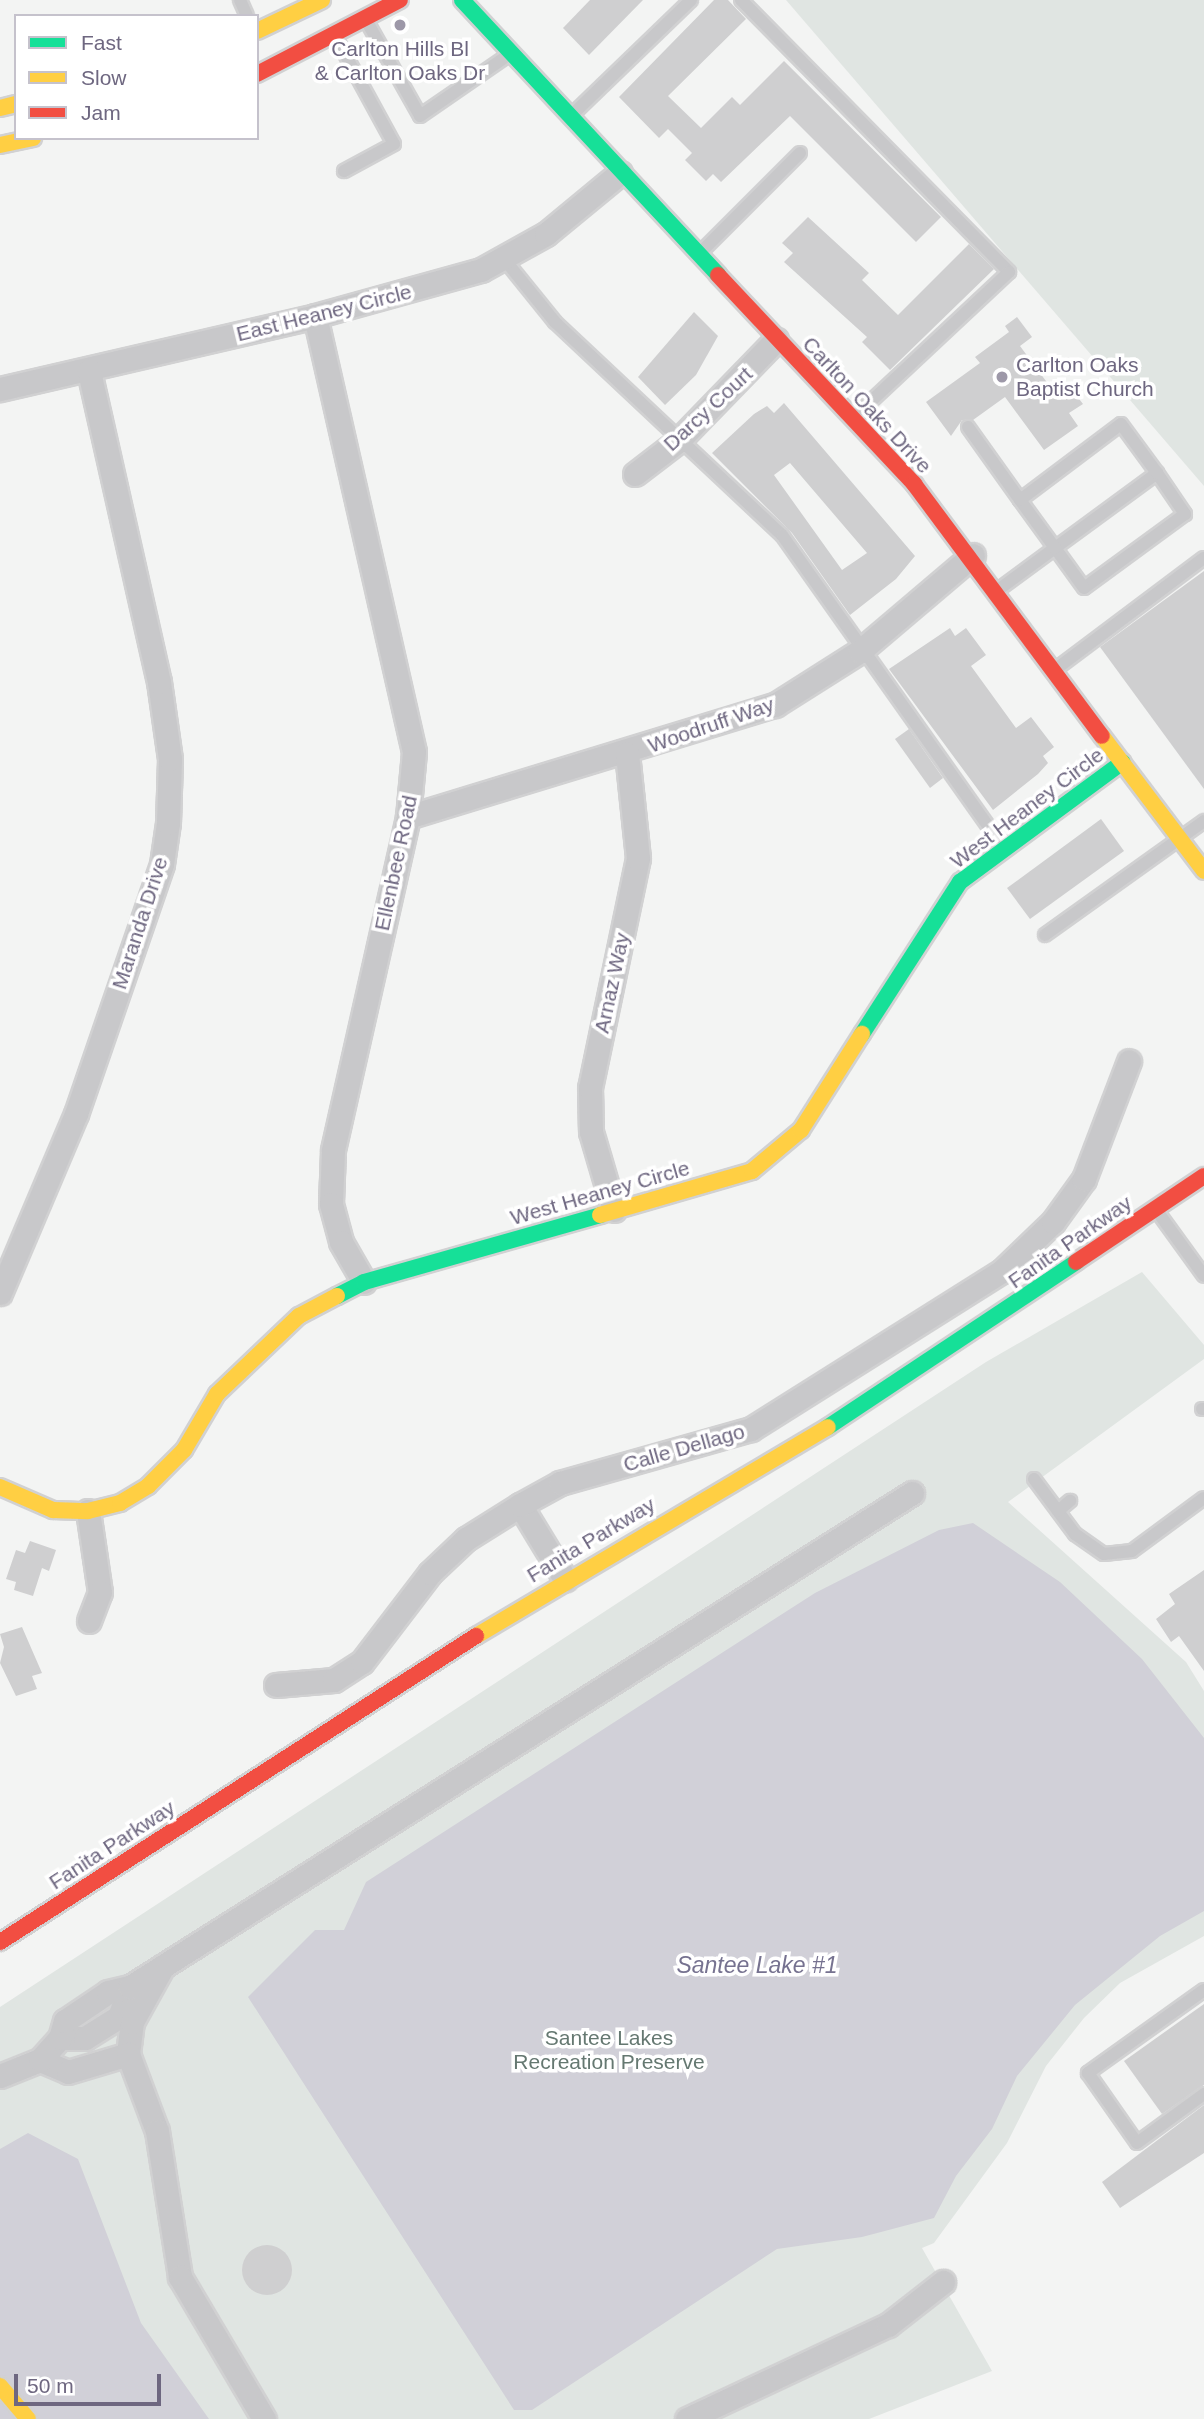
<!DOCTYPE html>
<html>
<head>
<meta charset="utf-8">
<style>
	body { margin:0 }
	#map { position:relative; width:1204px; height:2419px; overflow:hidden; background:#f3f4f3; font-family:Arial,sans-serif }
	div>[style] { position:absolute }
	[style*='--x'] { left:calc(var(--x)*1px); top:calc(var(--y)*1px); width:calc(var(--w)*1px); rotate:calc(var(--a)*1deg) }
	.green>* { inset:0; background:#e0e5e2 }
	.water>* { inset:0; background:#d1d0d8 }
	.building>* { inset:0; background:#cfcfd0 }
	.round { border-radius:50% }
	.roads { filter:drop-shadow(2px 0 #d1d1d2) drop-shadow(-2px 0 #d1d1d2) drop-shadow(0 2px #d1d1d2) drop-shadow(0 -2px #d1d1d2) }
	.lane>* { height:12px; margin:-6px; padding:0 6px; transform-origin:6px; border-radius:6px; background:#c8c8ca }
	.street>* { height:23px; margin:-11.5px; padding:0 11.5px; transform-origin:11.5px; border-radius:11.5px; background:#c8c8ca }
	.fast>* { height:16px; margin:-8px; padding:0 8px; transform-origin:8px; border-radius:8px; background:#16e098 }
	.slow>* { height:16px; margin:-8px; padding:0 8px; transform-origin:8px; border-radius:8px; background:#ffcf43 }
	.jam>* { height:16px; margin:-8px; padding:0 8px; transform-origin:8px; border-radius:8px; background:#f24e42 }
	.dots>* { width:19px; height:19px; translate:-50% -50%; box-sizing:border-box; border:4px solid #fff; border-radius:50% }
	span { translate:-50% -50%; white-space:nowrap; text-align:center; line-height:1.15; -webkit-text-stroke:7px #fff; paint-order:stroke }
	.poi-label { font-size:21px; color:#6e6780 }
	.left { translate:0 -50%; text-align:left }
	.street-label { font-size:21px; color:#6e6780 }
	.park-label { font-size:21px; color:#657871 }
	.water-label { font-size:23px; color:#767290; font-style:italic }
	.legend { position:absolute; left:14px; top:14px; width:245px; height:126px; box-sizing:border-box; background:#fff; border:2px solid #c5c2cc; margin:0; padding:9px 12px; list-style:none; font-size:21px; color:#6e6780 }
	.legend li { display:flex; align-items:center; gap:14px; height:35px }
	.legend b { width:35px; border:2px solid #c5c2cc }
	.scale { position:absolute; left:14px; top:2374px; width:147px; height:32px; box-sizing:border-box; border:4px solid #6e6780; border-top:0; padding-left:9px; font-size:21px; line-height:24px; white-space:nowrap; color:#6e6780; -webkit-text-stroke:5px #fff; paint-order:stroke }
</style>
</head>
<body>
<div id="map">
	<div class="green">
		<div style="clip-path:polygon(786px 0,1204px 0,1204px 486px)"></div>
		<div style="clip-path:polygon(1142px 1272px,1204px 1345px,1204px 1359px,1008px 1502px,1186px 1662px,1204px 1691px,1204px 1936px,1120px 1983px,1084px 2018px,1046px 2066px,1007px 2143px,934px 2243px,922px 2248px,992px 2371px,869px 2419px,0 2419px,0 2007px,986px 1362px)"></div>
	</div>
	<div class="water">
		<div style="clip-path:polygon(973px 1523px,1060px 1582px,1142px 1659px,1204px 1738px,1204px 1911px,1160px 1936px,1075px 2005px,1017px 2076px,992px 2129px,956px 2176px,934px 2218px,862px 2237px,777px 2249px,532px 2410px,514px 2410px,248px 1997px,315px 1930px,344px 1930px,366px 1882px,815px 1593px,939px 1530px)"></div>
		<div style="clip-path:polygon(28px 2133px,78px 2159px,141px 2323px,209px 2419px,0 2419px,0 2149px)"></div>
	</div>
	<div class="building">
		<div style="clip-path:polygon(590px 0,643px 0,589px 55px,563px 28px)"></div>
		<div style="clip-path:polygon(714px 0,728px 0,746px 19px,668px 96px,701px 128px,732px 97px,740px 105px,784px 61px,941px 217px,916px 242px,790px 116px,721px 182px,713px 174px,706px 181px,685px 160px,692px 153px,668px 129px,659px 138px,619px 97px)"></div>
		<div style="clip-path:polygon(808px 217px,869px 273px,862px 280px,898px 315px,969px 244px,994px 269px,890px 370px,862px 342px,867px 337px,784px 262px,793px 253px,782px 243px)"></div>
		<div style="clip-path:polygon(694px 312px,718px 336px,696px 375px,665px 405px,638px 377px)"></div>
		<div style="clip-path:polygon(1017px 317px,1032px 337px,1020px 346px,1060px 400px,1073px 391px,1083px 404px,1069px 413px,1078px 426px,1044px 450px,1005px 397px,973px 420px,962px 420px,951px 436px,926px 402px,980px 363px,975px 357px,1009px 332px,1005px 326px)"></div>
		<div style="clip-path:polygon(evenodd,784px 403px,915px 556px,896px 579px,850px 615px,792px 533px,712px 453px,754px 414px,767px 406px,774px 413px,784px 403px,790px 463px,867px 553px,842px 570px,774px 475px,790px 463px)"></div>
		<div style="clip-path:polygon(1204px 571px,1204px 789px,1100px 647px)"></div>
		<div style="clip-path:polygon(950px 628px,955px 636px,966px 628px,986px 655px,971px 666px,1016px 728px,1031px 717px,1054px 747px,1043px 756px,1048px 763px,1038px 774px,993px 810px,889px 669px)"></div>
		<div style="clip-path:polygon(909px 729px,943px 778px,930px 788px,895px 739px)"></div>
		<div style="clip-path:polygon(1101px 819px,1124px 851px,1030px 919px,1007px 888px)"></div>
		<div style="clip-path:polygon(30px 1541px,56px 1550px,49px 1571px,42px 1568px,33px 1596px,14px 1590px,16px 1582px,6px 1579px,16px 1550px,25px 1553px)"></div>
		<div style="clip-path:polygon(1204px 1570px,1204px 1671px,1179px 1636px,1171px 1642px,1156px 1619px,1175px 1604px,1169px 1594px)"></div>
		<div style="clip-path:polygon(22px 1627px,42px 1673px,32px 1676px,37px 1689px,16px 1696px,0 1663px,4px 1647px,0 1634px)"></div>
		<div style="clip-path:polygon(1204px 2004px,1204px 2085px,1162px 2114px,1124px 2061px)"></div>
		<div style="clip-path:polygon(1204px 2105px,1204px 2153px,1120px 2208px,1102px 2182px)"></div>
		<div class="round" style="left:242px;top:2245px;width:50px;height:50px"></div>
	</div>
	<div class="roads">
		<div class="lane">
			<div style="--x:240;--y:0;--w:17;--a:66"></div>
			<div style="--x:741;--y:0;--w:382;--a:45.4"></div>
			<div style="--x:1009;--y:272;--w:211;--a:136.9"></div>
			<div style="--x:366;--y:20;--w:110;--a:60.6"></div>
			<div style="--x:420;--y:116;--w:109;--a:-34.6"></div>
			<div style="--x:334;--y:34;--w:125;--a:61.4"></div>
			<div style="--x:394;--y:144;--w:57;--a:151.6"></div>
			<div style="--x:573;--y:114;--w:164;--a:-44"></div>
			<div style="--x:701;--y:252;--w:140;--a:-45"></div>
			<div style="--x:504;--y:259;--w:81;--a:51"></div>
			<div style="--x:555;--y:322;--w:311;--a:43.2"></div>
			<div style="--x:782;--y:535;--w:384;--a:54.7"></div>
			<div style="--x:968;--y:427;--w:90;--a:54.5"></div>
			<div style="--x:998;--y:590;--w:71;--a:-36.4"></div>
			<div style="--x:1055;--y:548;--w:127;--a:-36.3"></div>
			<div style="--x:1157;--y:473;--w:50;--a:55.7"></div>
			<div style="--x:1185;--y:514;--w:125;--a:143.8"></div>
			<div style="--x:1084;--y:588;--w:49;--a:-125.9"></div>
			<div style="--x:1055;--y:548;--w:59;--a:-126.1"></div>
			<div style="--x:1020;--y:500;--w:126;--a:-37"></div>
			<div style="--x:1121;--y:424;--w:61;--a:53.7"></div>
			<div style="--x:1056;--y:669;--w:185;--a:-36.9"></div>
			<div style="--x:1045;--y:935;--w:196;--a:-35.6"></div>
			<div style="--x:1157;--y:1211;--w:80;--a:54.1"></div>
			<div style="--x:1202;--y:1409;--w:2;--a:0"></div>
			<div style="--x:1034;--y:1479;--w:69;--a:53.3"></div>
			<div style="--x:1075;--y:1534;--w:35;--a:35"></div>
			<div style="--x:1104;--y:1554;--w:28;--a:-6"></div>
			<div style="--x:1132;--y:1551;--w:89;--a:-36.4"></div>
			<div style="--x:1058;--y:1511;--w:16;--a:-40"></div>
			<div style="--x:1204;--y:1990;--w:143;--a:144.4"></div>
			<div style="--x:1088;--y:2073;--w:85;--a:55"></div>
			<div style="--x:1137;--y:2143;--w:83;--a:-36.2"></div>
		</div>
		<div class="street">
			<div style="--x:315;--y:316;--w:447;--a:77.2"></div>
			<div style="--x:414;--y:752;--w:65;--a:95.3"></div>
			<div style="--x:408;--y:817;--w:342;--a:102.7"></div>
			<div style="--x:333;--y:1151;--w:53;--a:92.2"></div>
			<div style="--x:331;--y:1204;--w:39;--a:75"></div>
			<div style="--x:341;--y:1242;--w:46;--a:60.1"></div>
			<div style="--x:0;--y:389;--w:323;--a:-13"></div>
			<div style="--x:315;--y:316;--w:172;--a:-15.5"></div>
			<div style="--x:481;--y:270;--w:74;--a:-29"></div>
			<div style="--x:546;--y:234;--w:96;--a:-39.5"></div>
			<div style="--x:635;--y:474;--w:54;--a:-37.5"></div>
			<div style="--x:678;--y:441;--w:141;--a:-45.9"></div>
			<div style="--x:408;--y:817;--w:384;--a:-17"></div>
			<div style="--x:775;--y:705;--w:101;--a:-32.4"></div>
			<div style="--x:860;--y:651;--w:148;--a:-40.3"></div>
			<div style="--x:614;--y:1210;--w:81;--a:-106.4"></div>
			<div style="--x:591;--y:1132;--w:44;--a:-91.3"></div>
			<div style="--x:590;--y:1088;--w:235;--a:-78.2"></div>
			<div style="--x:638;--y:858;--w:105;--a:-96"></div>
			<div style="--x:0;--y:1293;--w:194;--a:-67"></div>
			<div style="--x:76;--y:1114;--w:264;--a:-71"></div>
			<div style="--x:162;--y:864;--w:41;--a:-81.7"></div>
			<div style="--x:168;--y:823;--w:64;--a:-88.2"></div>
			<div style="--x:170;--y:759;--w:78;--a:-98.1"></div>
			<div style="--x:159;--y:682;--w:319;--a:-102.7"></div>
			<div style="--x:520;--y:1505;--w:87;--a:58.7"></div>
			<div style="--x:88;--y:1511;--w:82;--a:81.6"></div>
			<div style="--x:100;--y:1592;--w:31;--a:111"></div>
			<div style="--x:276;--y:1685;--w:58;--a:-4.9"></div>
			<div style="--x:334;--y:1680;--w:33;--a:-33"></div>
			<div style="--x:362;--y:1662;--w:112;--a:-52.6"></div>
			<div style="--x:430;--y:1573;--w:50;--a:-43.4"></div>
			<div style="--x:466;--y:1539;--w:64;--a:-32.2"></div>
			<div style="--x:520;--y:1505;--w:46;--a:-28.8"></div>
			<div style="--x:560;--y:1483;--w:198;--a:-15.8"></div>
			<div style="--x:751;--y:1429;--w:297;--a:-32.2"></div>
			<div style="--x:1002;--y:1271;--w:71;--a:-43.9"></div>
			<div style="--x:1053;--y:1222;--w:53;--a:-54.2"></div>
			<div style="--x:1084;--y:1179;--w:126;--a:-69.1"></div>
			<div style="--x:60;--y:2038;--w:25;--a:0"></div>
			<div style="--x:85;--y:2038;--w:40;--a:-32"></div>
			<div style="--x:119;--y:2017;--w:32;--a:-70"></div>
			<div style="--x:128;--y:2054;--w:32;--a:-83"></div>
			<div style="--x:132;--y:2022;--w:64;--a:-61"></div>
			<div style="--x:40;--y:2060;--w:30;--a:23"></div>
			<div style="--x:68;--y:2072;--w:63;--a:-16.7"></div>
			<div style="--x:128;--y:2054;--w:82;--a:69.4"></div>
			<div style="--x:157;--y:2131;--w:148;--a:81"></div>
			<div style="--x:180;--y:2277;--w:165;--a:59.4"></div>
			<div style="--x:0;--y:2076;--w:43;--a:-21.8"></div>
			<div style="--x:40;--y:2060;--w:30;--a:-48"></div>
			<div style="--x:60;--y:2038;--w:18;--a:-74"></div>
			<div style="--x:65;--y:2021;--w:52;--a:-34"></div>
			<div style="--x:108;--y:1992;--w:23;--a:-13"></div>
			<div style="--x:130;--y:1987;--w:925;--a:-32.28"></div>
			<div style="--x:687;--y:2419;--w:222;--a:-25.1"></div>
			<div style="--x:888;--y:2325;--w:70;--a:-38"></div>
		</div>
		<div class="fast">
			<div style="--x:462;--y:0;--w:376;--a:47"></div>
			<div style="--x:862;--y:1034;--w:181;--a:-57.2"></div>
			<div style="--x:960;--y:882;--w:202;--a:-36.4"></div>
			<div style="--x:337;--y:1296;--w:30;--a:-27"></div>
			<div style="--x:364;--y:1282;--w:245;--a:-15.8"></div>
			<div style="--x:828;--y:1427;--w:298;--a:-33.6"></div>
		</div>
		<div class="slow">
			<div style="--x:257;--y:31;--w:72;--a:-25.5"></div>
			<div style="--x:0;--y:108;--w:16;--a:-14"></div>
			<div style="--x:0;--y:145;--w:34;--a:-12"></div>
			<div style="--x:1102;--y:736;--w:169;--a:52.9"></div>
			<div style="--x:600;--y:1215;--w:158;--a:-16.1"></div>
			<div style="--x:752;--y:1171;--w:64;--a:-39.9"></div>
			<div style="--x:801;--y:1130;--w:114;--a:-57.6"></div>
			<div style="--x:0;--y:1487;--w:58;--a:23.5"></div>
			<div style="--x:53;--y:1510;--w:35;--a:2"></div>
			<div style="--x:88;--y:1511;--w:33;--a:-14"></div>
			<div style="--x:120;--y:1503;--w:33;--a:-31"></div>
			<div style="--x:148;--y:1486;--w:51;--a:-45"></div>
			<div style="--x:184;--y:1450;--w:65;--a:-59.5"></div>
			<div style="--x:217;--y:1394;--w:113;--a:-43.6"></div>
			<div style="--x:299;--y:1316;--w:43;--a:-27.8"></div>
			<div style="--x:476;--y:1636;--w:409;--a:-30.7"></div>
			<div style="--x:0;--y:2386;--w:43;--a:49.7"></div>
		</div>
		<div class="jam">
			<div style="--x:257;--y:74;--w:161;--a:-27.4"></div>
			<div style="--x:718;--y:275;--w:287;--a:46.8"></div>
			<div style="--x:914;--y:484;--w:314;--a:53.3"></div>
			<div style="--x:1076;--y:1262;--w:154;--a:-33.9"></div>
			<div style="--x:0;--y:1942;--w:566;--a:-32.74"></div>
		</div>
	</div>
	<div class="dots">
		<div style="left:400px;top:25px;background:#9d98a8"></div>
		<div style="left:1002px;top:377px;background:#9d98a8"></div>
	</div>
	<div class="poi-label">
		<span style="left:400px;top:61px">Carlton Hills Bl<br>&amp; Carlton Oaks Dr</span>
		<span class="left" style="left:1016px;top:377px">Carlton Oaks<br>Baptist Church</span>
	</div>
	<div class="street-label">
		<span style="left:324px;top:313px;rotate:-14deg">East Heaney Circle</span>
		<span style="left:867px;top:405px;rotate:47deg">Carlton Oaks Drive</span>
		<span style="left:708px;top:409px;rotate:-43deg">Darcy Court</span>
		<span style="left:711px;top:725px;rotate:-19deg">Woodruff Way</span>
		<span style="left:1027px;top:808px;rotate:-37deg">West Heaney Circle</span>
		<span style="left:396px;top:863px;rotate:-78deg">Ellenbee Road</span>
		<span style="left:140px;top:923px;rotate:-72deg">Maranda Drive</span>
		<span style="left:612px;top:983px;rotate:-78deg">Arnaz Way</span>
		<span style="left:600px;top:1193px;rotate:-16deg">West Heaney Circle</span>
		<span style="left:1070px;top:1242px;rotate:-35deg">Fanita Parkway</span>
		<span style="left:684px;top:1448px;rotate:-16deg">Calle Dellago</span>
		<span style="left:591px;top:1540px;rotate:-31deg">Fanita Parkway</span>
		<span style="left:112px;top:1845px;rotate:-33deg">Fanita Parkway</span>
	</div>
	<div class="park-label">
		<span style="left:609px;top:2050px">Santee Lakes<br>Recreation Preserve</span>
	</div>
	<div class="water-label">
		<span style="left:757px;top:1965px">Santee Lake #1</span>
	</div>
	<ul class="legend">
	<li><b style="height:9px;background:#16e098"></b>Fast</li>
	<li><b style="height:9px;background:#ffcf43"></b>Slow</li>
	<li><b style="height:9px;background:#f24e42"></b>Jam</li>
	</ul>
	<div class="scale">50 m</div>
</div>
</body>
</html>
